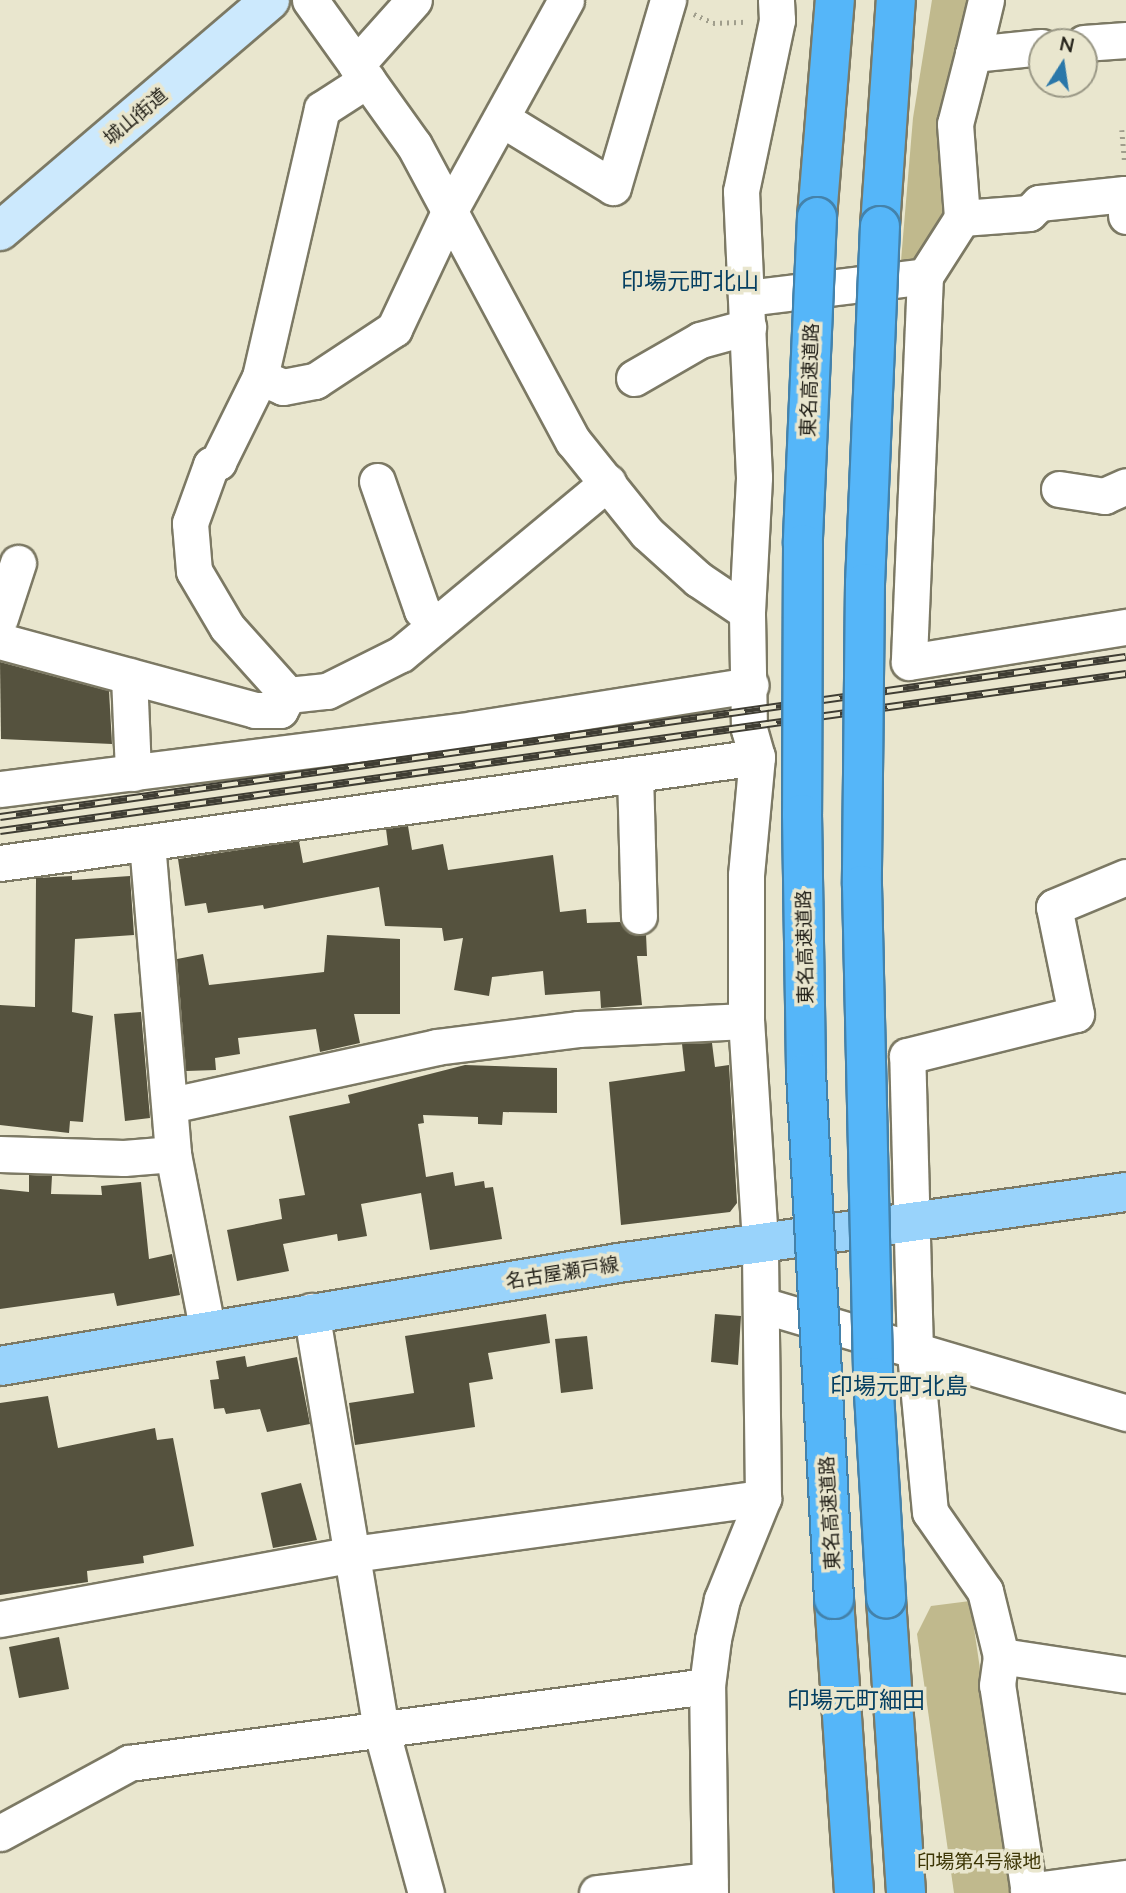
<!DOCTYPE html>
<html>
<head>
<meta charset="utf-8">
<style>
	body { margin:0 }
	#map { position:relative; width:1126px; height:1893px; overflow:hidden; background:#e9e6ce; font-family:Lato,"Noto Sans JP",sans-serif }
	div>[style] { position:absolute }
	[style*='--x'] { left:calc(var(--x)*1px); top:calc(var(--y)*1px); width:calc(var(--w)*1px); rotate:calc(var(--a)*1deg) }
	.green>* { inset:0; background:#c0b98d }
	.building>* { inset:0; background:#55523e }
	.path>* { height:4.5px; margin-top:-2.25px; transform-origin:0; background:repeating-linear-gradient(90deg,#a09e8c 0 2px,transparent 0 7px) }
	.roads { filter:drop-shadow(2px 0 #7c7964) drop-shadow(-2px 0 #7c7964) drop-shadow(0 2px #7c7964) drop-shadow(0 -2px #7c7964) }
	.street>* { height:35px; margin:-17.5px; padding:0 17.5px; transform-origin:17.5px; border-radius:17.5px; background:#fff }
	.secondary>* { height:38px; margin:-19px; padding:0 19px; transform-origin:19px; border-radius:19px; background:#cce9fd }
	.primary>* { height:38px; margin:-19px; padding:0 19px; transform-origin:19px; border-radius:19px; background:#99d3fb }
	.highway>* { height:38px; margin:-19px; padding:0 19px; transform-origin:19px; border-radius:19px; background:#55b6f9 }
	.rail>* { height:8px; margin-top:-4px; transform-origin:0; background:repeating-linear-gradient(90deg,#e9e6ce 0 16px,#3f3d33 0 32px); box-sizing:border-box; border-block:2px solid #3f3d33 }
	.bridges { filter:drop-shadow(2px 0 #4482ab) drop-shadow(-2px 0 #4482ab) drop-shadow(0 2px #4482ab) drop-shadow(0 -2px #4482ab) }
	.highway-bridge>* { height:38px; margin:-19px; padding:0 19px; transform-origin:19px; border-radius:19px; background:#55b6f9 }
	span { translate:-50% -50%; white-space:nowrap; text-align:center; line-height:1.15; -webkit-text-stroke:7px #e9e6ce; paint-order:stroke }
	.street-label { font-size:19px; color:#24221a }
	.park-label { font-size:19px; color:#3d3605 }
	.quarter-label { font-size:23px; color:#053f61 }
	.north { position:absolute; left:1028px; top:28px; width:70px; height:70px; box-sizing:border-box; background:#e9e6ce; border:2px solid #9a9886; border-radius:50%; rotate:12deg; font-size:19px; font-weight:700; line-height:28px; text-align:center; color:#24221a }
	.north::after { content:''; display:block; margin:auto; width:24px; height:32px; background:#2a77a9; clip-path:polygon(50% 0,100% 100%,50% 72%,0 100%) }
</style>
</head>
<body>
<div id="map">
	<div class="green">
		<div style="clip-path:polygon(932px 0,969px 0,946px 219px,922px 258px,901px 261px,913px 118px)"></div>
		<div style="clip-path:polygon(970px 1601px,1013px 1893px,954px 1893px,917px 1634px,931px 1606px)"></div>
	</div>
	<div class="building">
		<div style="clip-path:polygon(0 662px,109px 691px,112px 744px,1px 739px)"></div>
		<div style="clip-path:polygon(408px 826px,412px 850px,443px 844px,448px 870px,553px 855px,560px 912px,586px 909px,587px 923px,620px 922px,630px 934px,646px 934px,647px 956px,637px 956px,642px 1005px,601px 1008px,600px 991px,545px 995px,543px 971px,492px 977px,489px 996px,454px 990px,463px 938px,444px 941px,442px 928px,385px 926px,379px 887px,264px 909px,263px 905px,208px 913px,206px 903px,185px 906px,178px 859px,299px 841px,303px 863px,388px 845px,386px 829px)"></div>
		<div style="clip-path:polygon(72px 876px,72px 880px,130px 876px,134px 935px,75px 939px,72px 1012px,93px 1016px,83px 1122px,70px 1121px,69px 1133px,0 1125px,0 1005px,35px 1007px,36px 878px)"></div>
		<div style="clip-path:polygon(327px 935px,400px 939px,400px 1014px,354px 1014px,360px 1043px,320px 1052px,316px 1029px,238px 1038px,240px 1054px,215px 1058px,216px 1070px,186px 1071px,177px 959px,203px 954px,209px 985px,324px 972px)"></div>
		<div style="clip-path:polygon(141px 1012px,150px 1118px,125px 1121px,114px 1014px)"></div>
		<div style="clip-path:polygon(712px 1043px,715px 1067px,729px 1065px,737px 1203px,730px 1212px,621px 1225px,609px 1082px,685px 1071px,682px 1044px)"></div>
		<div style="clip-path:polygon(465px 1065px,557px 1068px,557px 1113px,503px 1112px,502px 1125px,478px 1124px,478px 1117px,423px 1115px,424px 1123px,418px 1124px,426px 1177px,453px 1172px,455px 1186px,484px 1181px,485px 1188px,493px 1187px,502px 1239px,430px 1250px,421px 1193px,361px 1204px,367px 1236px,338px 1241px,337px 1234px,283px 1244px,289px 1271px,237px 1281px,227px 1230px,282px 1219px,279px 1199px,305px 1195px,289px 1116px,350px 1103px,348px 1095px)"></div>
		<div style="clip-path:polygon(29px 1175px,52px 1176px,51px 1194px,102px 1195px,101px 1186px,141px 1182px,149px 1259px,172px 1254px,180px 1295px,117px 1306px,114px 1293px,0 1309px,0 1189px,29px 1192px)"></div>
		<div style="clip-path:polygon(546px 1314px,550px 1343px,488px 1353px,493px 1379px,469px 1383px,475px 1427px,355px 1445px,349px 1403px,414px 1393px,405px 1336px)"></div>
		<div style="clip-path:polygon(715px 1314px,741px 1316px,738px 1365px,711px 1362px)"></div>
		<div style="clip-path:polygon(587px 1336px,593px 1389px,561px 1393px,555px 1339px)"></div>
		<div style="clip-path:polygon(245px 1356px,247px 1367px,297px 1357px,310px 1424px,267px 1432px,260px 1409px,226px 1414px,224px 1408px,214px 1409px,210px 1380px,219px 1379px,216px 1361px)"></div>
		<div style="clip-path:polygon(48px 1396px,58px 1448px,155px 1428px,157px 1440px,173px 1438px,194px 1546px,143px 1556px,144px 1563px,87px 1571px,88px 1582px,0 1595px,0 1403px)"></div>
		<div style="clip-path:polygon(301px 1483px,317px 1540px,273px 1548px,261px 1493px)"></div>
		<div style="clip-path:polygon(59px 1637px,69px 1689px,19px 1698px,9px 1647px)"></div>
	</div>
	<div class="path">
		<div style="--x:694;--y:14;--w:21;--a:25"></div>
		<div style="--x:713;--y:23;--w:33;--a:-2"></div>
		<div style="--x:1122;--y:130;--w:34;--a:85"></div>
	</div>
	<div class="roads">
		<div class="street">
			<div style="--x:310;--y:0;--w:178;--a:54.4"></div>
			<div style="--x:414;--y:145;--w:336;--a:61.8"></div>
			<div style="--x:573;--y:441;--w:118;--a:51.2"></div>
			<div style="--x:647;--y:533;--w:69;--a:42"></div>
			<div style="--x:698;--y:579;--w:59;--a:34"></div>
			<div style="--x:986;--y:0;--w:56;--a:103.5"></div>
			<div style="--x:973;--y:54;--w:69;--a:-5.8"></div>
			<div style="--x:1084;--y:43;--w:42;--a:-4.1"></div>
			<div style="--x:973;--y:54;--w:72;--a:104.4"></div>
			<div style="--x:955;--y:124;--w:94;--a:85.7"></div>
			<div style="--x:962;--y:218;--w:69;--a:122.5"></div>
			<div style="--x:925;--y:276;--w:386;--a:92.4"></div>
			<div style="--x:909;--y:662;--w:220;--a:-9.2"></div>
			<div style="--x:356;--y:65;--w:87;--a:-48.3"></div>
			<div style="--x:502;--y:119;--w:130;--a:31.5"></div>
			<div style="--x:613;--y:187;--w:195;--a:-73.6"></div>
			<div style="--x:962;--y:218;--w:67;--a:-4.3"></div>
			<div style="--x:1029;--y:213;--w:14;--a:-45"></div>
			<div style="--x:1039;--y:203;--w:86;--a:-6"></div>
			<div style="--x:1125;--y:194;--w:22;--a:87"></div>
			<div style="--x:747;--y:298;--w:179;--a:-7"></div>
			<div style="--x:260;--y:377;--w:25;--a:23"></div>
			<div style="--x:283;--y:387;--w:33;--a:-11"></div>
			<div style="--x:315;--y:381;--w:95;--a:-33.4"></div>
			<div style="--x:394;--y:329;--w:129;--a:-64.8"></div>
			<div style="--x:449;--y:212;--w:242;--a:-61.1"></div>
			<div style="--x:634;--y:378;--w:76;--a:-29.9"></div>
			<div style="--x:700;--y:340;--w:50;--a:-15.2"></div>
			<div style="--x:377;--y:481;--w:137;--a:70.8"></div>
			<div style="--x:422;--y:610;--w:20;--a:45"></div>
			<div style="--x:1059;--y:489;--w:46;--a:8.8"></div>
			<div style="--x:1104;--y:496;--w:24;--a:-24"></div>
			<div style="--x:0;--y:618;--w:58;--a:-71.9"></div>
			<div style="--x:0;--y:641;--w:264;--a:15.1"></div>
			<div style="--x:255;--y:710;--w:25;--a:0"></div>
			<div style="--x:280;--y:710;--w:17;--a:-62"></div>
			<div style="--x:288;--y:695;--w:39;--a:-6"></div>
			<div style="--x:327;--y:691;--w:83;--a:-26.6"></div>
			<div style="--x:401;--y:654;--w:269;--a:-39.7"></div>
			<div style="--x:129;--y:676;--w:97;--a:87.6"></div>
			<div style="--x:288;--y:695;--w:91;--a:-131.9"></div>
			<div style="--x:227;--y:627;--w:65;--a:-120.5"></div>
			<div style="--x:194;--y:571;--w:48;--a:-94.8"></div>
			<div style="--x:190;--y:523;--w:62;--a:-70.1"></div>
			<div style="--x:211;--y:465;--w:8;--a:-23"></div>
			<div style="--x:218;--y:462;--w:95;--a:-63.7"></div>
			<div style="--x:260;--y:377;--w:275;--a:-77"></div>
			<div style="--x:322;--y:109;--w:54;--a:-32.8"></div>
			<div style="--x:635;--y:774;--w:142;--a:88.4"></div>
			<div style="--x:0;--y:789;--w:477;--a:-7.2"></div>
			<div style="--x:473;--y:729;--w:281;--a:-9"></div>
			<div style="--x:147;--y:843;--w:312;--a:85.2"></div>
			<div style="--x:173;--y:1154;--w:177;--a:78.9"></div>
			<div style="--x:0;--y:863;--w:764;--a:-7.97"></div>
			<div style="--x:171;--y:1105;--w:271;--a:-12.3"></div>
			<div style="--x:436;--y:1047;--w:143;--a:-7.2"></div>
			<div style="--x:578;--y:1029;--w:168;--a:-2.7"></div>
			<div style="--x:0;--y:1154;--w:124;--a:1.8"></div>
			<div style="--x:124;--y:1158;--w:49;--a:-4.7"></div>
			<div style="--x:762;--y:1305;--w:380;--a:16.5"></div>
			<div style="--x:311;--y:1311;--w:424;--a:80.5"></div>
			<div style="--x:381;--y:1729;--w:170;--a:74.7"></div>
			<div style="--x:0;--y:1619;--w:359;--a:-10.4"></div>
			<div style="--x:353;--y:1554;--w:414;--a:-7.8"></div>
			<div style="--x:1001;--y:1656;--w:126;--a:8.6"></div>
			<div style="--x:0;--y:1833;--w:147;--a:-28.5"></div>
			<div style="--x:129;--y:1763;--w:583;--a:-7.59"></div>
			<div style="--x:1028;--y:1891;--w:99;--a:-7.6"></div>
			<div style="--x:597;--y:1893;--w:113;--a:-6.6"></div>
			<div style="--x:710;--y:1893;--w:207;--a:-90.8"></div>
			<div style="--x:707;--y:1686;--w:47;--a:-82.7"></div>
			<div style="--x:713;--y:1639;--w:41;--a:-77.3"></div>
			<div style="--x:722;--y:1599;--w:109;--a:-67.9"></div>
			<div style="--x:763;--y:1498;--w:256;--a:-90.7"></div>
			<div style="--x:760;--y:1242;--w:221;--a:-93.6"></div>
			<div style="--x:746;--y:1021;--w:146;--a:-90"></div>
			<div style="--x:746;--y:875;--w:119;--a:-84.7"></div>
			<div style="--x:757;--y:757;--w:29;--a:-106"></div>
			<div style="--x:749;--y:729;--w:117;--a:-91"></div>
			<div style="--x:747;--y:612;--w:135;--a:-87"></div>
			<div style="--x:754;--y:477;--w:286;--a:-92.6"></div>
			<div style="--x:741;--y:191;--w:175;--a:-78.1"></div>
			<div style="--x:777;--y:20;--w:20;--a:-93"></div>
			<div style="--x:1029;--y:1893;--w:210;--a:-98.7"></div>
			<div style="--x:997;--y:1685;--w:29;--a:-82"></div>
			<div style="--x:1001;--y:1656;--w:67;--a:-103.8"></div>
			<div style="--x:985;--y:1591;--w:96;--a:-124.8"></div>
			<div style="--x:930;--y:1512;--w:161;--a:-95.4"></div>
			<div style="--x:915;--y:1352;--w:296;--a:-91.5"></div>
			<div style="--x:907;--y:1056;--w:174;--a:-14"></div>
			<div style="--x:1076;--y:1014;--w:109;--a:-101.6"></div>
			<div style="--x:1054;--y:907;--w:78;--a:-22.6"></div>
		</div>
		<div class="secondary">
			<div style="--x:0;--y:231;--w:355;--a:-40.5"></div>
		</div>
		<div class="primary">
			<div style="--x:0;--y:1366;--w:627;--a:-9.46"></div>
			<div style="--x:618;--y:1263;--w:513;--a:-7.96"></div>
		</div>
		<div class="highway">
			<div style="--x:817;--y:217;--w:218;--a:-85.3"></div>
			<div style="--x:880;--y:226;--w:227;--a:-86"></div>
			<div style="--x:834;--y:1599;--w:295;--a:86.1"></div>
			<div style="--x:886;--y:1599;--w:295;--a:86.1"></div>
		</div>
	</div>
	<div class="rail">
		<div style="--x:0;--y:817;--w:1137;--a:-8.09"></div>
		<div style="--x:0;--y:831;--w:1137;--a:-7.94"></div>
	</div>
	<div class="bridges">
		<div class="highway-bridge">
			<div style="--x:817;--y:217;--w:327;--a:92.5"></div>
			<div style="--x:803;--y:544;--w:270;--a:90.2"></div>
			<div style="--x:802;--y:814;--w:259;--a:89.1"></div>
			<div style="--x:806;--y:1073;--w:527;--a:86.95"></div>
			<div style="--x:880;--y:226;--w:357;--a:92.4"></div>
			<div style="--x:865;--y:583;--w:302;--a:90.6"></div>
			<div style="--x:862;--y:885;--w:492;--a:88.7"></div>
			<div style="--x:873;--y:1377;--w:222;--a:86.6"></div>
		</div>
	</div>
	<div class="street-label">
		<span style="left:135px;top:116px;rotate:-40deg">城山街道</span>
		<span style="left:809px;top:380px;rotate:-88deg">東名高速道路</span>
		<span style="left:804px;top:947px;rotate:-91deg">東名高速道路</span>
		<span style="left:562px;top:1272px;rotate:-9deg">名古屋瀬戸線</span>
		<span style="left:829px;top:1513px;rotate:-93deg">東名高速道路</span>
	</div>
	<div class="park-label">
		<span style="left:979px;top:1861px">印場第4号緑地</span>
	</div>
	<div class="quarter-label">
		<span style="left:690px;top:280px">印場元町北山</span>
		<span style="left:899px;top:1385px">印場元町北島</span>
		<span style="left:856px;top:1699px">印場元町細田</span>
	</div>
	<div class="north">N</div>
</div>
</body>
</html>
